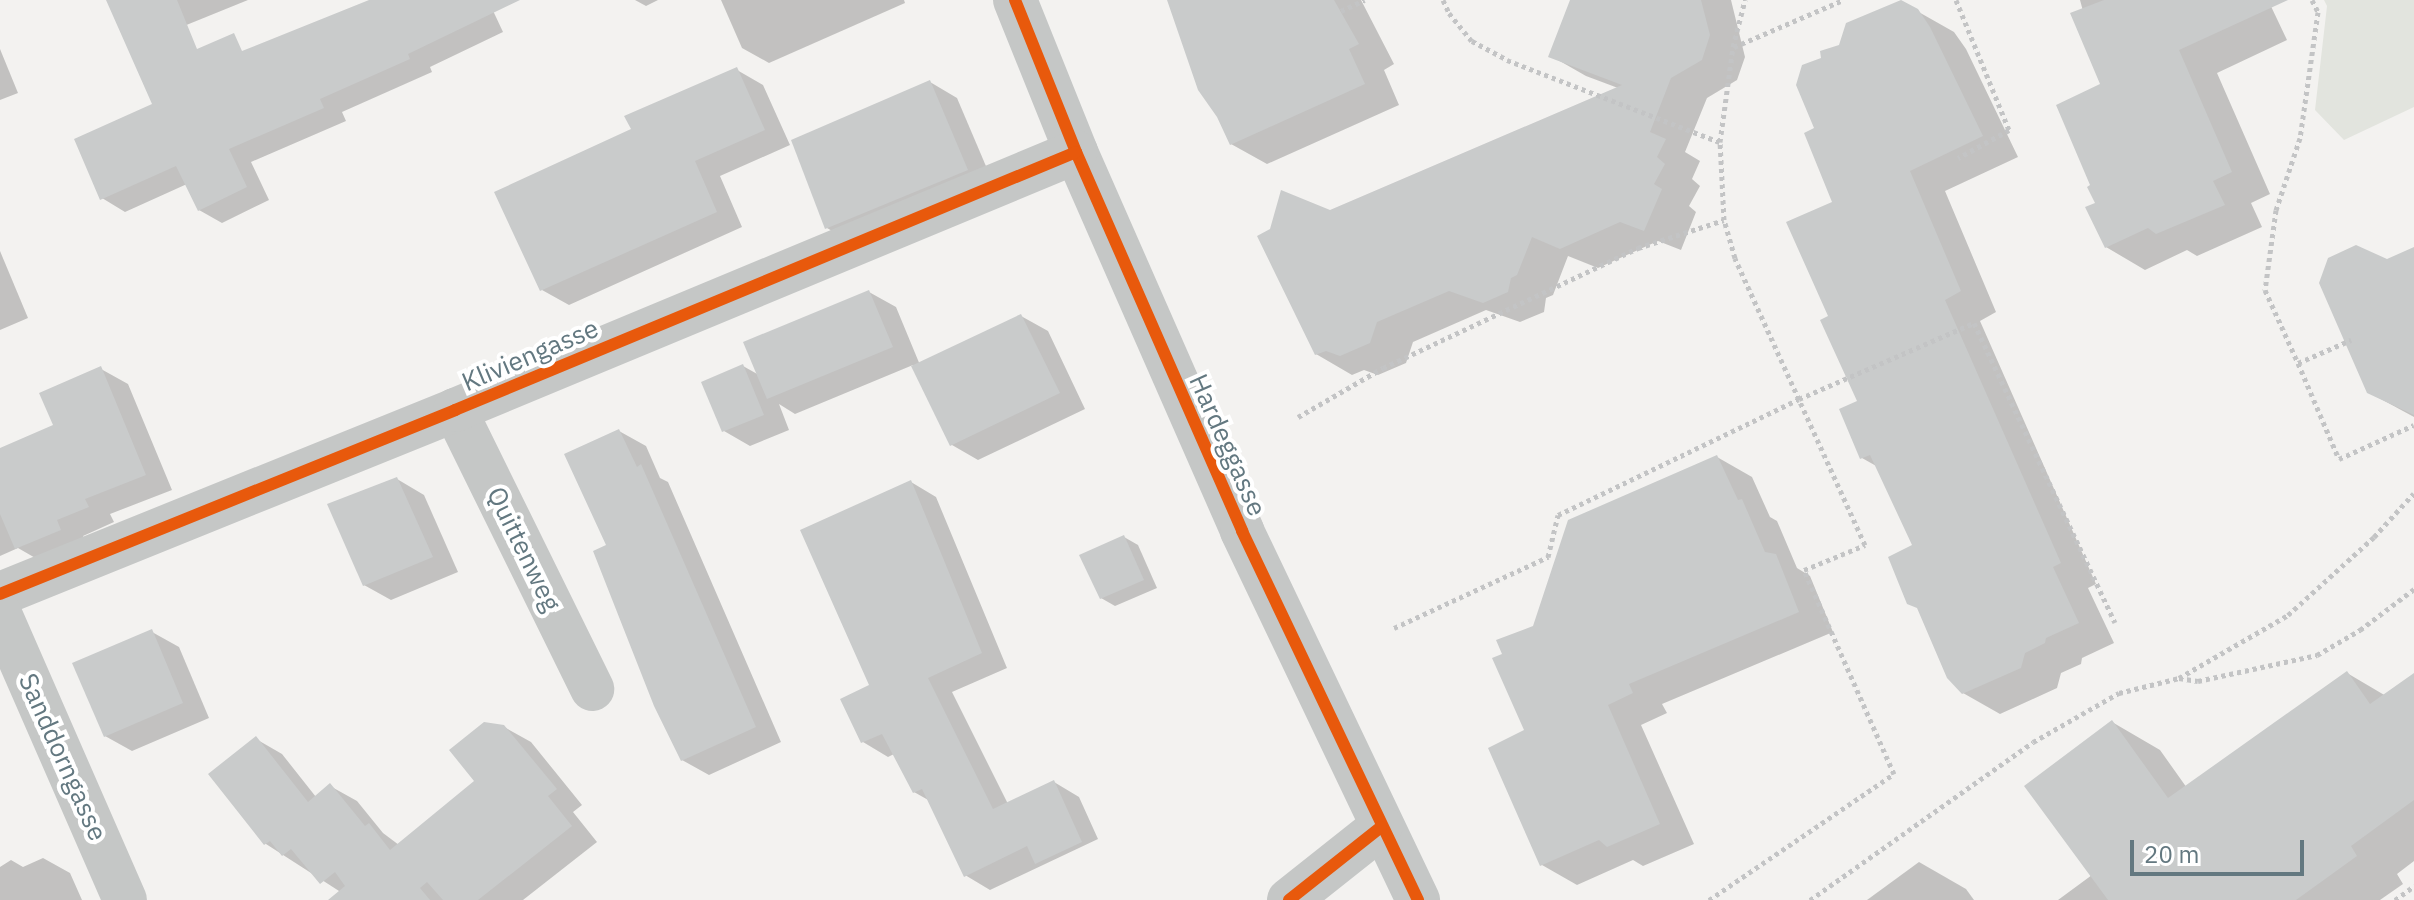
<!DOCTYPE html>
<html>
<head>
<meta charset="utf-8">
<style>
	body { margin:0 }
	#map { position:relative; width:2414px; height:900px; overflow:hidden; background:#f3f2f0; font-family:"IBM Plex Sans",sans-serif }
	div>[style] { position:absolute }
	[style*='--x'] { left:calc(var(--x)*1px); top:calc(var(--y)*1px); width:calc(var(--w)*1px); rotate:calc(var(--a)*1deg) }
	.green>* { inset:0; background:#e2e4de }
	.shadow>* { inset:0; background:#0003 }
	.building>* { inset:0; background:#c9cbcb }
	.path>* { height:5px; margin-top:-2.5px; transform-origin:0; background:repeating-linear-gradient(90deg,#c3c4c5 0 4px,transparent 0 8px) }
	.street>* { height:44px; margin:-22px; padding:0 22px; transform-origin:22px; border-radius:22px; background:#c5c7c6 }
	.cycleway>* { height:12px; margin:-6px; padding:0 6px; transform-origin:6px; border-radius:6px; background:#e8590c }
	span { translate:-50% -50%; white-space:nowrap; text-align:center; line-height:1.15; -webkit-text-stroke:8px #fff; paint-order:stroke }
	.street-label { font-size:26px; color:#637880 }
	.scale { position:absolute; left:2130px; top:840px; width:174px; height:36px; box-sizing:border-box; border:4px solid #637880; border-top:0; padding-left:10px; font-size:24px; line-height:28px; white-space:nowrap; color:#637880; -webkit-text-stroke:6px #fff; paint-order:stroke }
</style>
</head>
<body>
<div id="map">
	<div class="green">
		<div style="clip-path:polygon(2324px 0,2414px 0,2414px 107px,2344px 140px,2315px 110px,2327px 6px)"></div>
	</div>
	<div class="shadow">
		<div style="clip-path:polygon(109px 0,248px 0,147px 41px)"></div>
		<div style="clip-path:polygon(375px 0,488px 0,503px 32px,430px 67px,432px 72px,342px 112px,346px 121px,251px 162px,269px 200px,222px 223px,199px 210px,187px 184px,125px 212px,102px 198px)"></div>
		<div style="clip-path:polygon(635px 0,658px 0,646px 6px)"></div>
		<div style="clip-path:polygon(721px 0,904px 0,905px 3px,769px 63px,742px 48px)"></div>
		<div style="clip-path:polygon(1182px 0,1361px 0,1394px 64px,1384px 70px,1399px 105px,1267px 164px,1231px 144px)"></div>
		<div style="clip-path:polygon(1573px 0,1731px 0,1745px 57px,1737px 80px,1707px 98px,1685px 152px,1700px 161px,1692px 179px,1700px 186px,1689px 206px,1696px 212px,1681px 250px,1658px 241px,1598px 268px,1568px 256px,1553px 295px,1546px 298px,1544px 312px,1520px 322px,1486px 310px,1413px 342px,1406px 363px,1378px 375px,1364px 370px,1352px 375px,1316px 354px,1330px 212px,1618px 88px,1586px 76px,1551px 56px)"></div>
		<div style="clip-path:polygon(2080px 0,2268px 0,2287px 40px,2217px 73px,2270px 194px,2251px 203px,2262px 227px,2197px 256px,2187px 250px,2145px 270px,2106px 247px,2098px 204px,2103px 85px)"></div>
		<div style="clip-path:polygon(1901px 2px,1954px 32px,1966px 49px,2018px 157px,1945px 191px,1996px 312px,1980px 321px,2096px 584px,2088px 588px,2114px 643px,2082px 658px,2081px 664px,2061px 673px,2057px 688px,2000px 714px,1963px 693px,1915px 546px,1878px 467px,1862px 458px,1860px 402px,1830px 317px,1835px 203px,1817px 129px,1823px 59px)"></div>
		<div style="clip-path:polygon(0 49px,18px 93px,0 100px)"></div>
		<div style="clip-path:polygon(737px 70px,763px 85px,790px 145px,720px 176px,742px 227px,569px 305px,542px 290px,633px 130px)"></div>
		<div style="clip-path:polygon(930px 82px,957px 98px,994px 185px,853px 243px,827px 228px)"></div>
		<div style="clip-path:polygon(0 251px,28px 318px,0 330px)"></div>
		<div style="clip-path:polygon(2414px 274px,2414px 417px,2368px 392px)"></div>
		<div style="clip-path:polygon(869px 292px,896px 307px,920px 365px,1021px 316px,1048px 331px,1085px 409px,978px 460px,952px 445px,913px 365px,795px 414px,779px 404px,789px 430px,750px 446px,724px 431px,743px 366px,759px 375px)"></div>
		<div style="clip-path:polygon(101px 369px,128px 384px,172px 490px,110px 514px,114px 522px,83px 536px,87px 545px,44px 563px,18px 548px,0 556px,0 450px,55px 426px)"></div>
		<div style="clip-path:polygon(619px 431px,646px 446px,660px 478px,668px 482px,781px 742px,709px 775px,682px 760px,608px 546px)"></div>
		<div style="clip-path:polygon(1717px 457px,1752px 477px,1770px 517px,1777px 521px,1797px 568px,1810px 576px,1833px 632px,1662px 704px,1667px 713px,1641px 725px,1694px 844px,1643px 866px,1633px 860px,1577px 885px,1542px 865px,1527px 731px,1505px 655px)"></div>
		<div style="clip-path:polygon(397px 479px,424px 495px,458px 572px,391px 600px,364px 585px)"></div>
		<div style="clip-path:polygon(911px 482px,936px 497px,1007px 668px,952px 692px,1008px 804px,1054px 782px,1079px 797px,1098px 839px,990px 890px,965px 875px,930px 801px,914px 792px,894px 754px,888px 757px,863px 742px)"></div>
		<div style="clip-path:polygon(1124px 537px,1138px 545px,1157px 588px,1115px 606px,1101px 598px)"></div>
		<div style="clip-path:polygon(152px 632px,179px 647px,209px 718px,132px 751px,105px 736px)"></div>
		<div style="clip-path:polygon(2347px 673px,2386px 696px,2414px 676px,2414px 861px,2397px 874px,2403px 884px,2380px 900px,2058px 900px,2092px 875px,2112px 722px,2160px 750px,2187px 788px)"></div>
		<div style="clip-path:polygon(504px 727px,531px 742px,582px 805px,573px 812px,597px 842px,523px 900px,353px 900px,266px 844px,211px 774px,256px 739px,282px 754px,316px 797px,330px 786px,357px 801px,383px 833px,399px 845px,477px 782px)"></div>
		<div style="clip-path:polygon(43px 858px,70px 873px,82px 900px,0 900px,0 867px,11px 860px,23px 867px)"></div>
		<div style="clip-path:polygon(1919px 862px,1966px 889px,1974px 900px,1867px 900px)"></div>
	</div>
	<div class="building">
		<div style="clip-path:polygon(106px 0,177px 0,197px 49px,234px 33px,242px 51px,369px 0,520px 0,408px 54px,410px 59px,320px 99px,324px 108px,229px 149px,247px 187px,198px 211px,176px 166px,100px 200px,74px 139px,152px 104px)"></div>
		<div style="clip-path:polygon(1167px 0,1334px 0,1359px 44px,1349px 49px,1365px 84px,1230px 145px,1217px 117px,1198px 90px)"></div>
		<div style="clip-path:polygon(1570px 0,1701px 0,1710px 35px,1702px 60px,1671px 78px,1650px 132px,1666px 139px,1657px 157px,1665px 164px,1654px 184px,1662px 189px,1644px 231px,1620px 222px,1560px 249px,1532px 237px,1517px 275px,1511px 278px,1508px 292px,1483px 303px,1449px 291px,1377px 322px,1370px 343px,1340px 356px,1326px 351px,1315px 355px,1257px 236px,1270px 229px,1281px 190px,1330px 210px,1622px 85px,1548px 57px)"></div>
		<div style="clip-path:polygon(1901px 0,1918px 9px,1930px 27px,1983px 136px,1910px 171px,1961px 291px,1945px 300px,2061px 563px,2053px 567px,2079px 623px,2046px 638px,2045px 643px,2025px 653px,2021px 668px,1962px 694px,1947px 678px,1917px 608px,1907px 604px,1888px 557px,1912px 545px,1870px 455px,1860px 459px,1839px 409px,1857px 401px,1820px 320px,1828px 316px,1786px 222px,1832px 202px,1804px 133px,1814px 128px,1796px 85px,1802px 65px,1821px 58px,1820px 51px,1839px 45px,1846px 23px)"></div>
		<div style="clip-path:polygon(2104px 0,2288px 0,2179px 50px,2232px 172px,2213px 181px,2225px 205px,2156px 234px,2148px 228px,2105px 248px,2085px 207px,2095px 203px,2087px 187px,2090px 185px,2056px 105px,2100px 84px,2070px 13px)"></div>
		<div style="clip-path:polygon(737px 67px,765px 130px,695px 161px,717px 212px,540px 291px,494px 192px,631px 129px,624px 116px)"></div>
		<div style="clip-path:polygon(930px 80px,968px 170px,825px 229px,791px 140px)"></div>
		<div style="clip-path:polygon(2356px 245px,2387px 259px,2414px 247px,2414px 415px,2367px 393px,2319px 283px,2328px 258px)"></div>
		<div style="clip-path:polygon(869px 290px,893px 347px,767px 399px,743px 342px)"></div>
		<div style="clip-path:polygon(1021px 314px,1060px 393px,950px 446px,911px 366px)"></div>
		<div style="clip-path:polygon(743px 364px,764px 415px,722px 432px,701px 382px)"></div>
		<div style="clip-path:polygon(101px 366px,146px 475px,85px 499px,89px 507px,57px 520px,61px 530px,15px 549px,0 514px,0 448px,53px 425px,39px 393px)"></div>
		<div style="clip-path:polygon(619px 429px,637px 467px,641px 464px,756px 727px,681px 761px,654px 706px,593px 551px,606px 545px,564px 454px)"></div>
		<div style="clip-path:polygon(1717px 455px,1738px 500px,1742px 499px,1765px 552px,1776px 554px,1799px 612px,1629px 684px,1633px 693px,1608px 705px,1660px 824px,1607px 847px,1599px 840px,1540px 866px,1488px 748px,1524px 730px,1492px 658px,1502px 654px,1496px 640px,1533px 626px,1568px 520px)"></div>
		<div style="clip-path:polygon(397px 477px,433px 557px,363px 586px,327px 504px)"></div>
		<div style="clip-path:polygon(911px 480px,982px 653px,928px 678px,993px 809px,1054px 780px,1082px 842px,1035px 864px,1027px 846px,964px 877px,922px 789px,913px 793px,882px 734px,861px 743px,840px 699px,869px 685px,800px 530px)"></div>
		<div style="clip-path:polygon(1124px 535px,1144px 580px,1100px 599px,1079px 555px)"></div>
		<div style="clip-path:polygon(152px 629px,183px 703px,104px 737px,72px 663px)"></div>
		<div style="clip-path:polygon(2347px 671px,2370px 704px,2414px 673px,2414px 800px,2351px 846px,2357px 856px,2296px 900px,2108px 900px,2024px 786px,2112px 720px,2168px 798px)"></div>
		<div style="clip-path:polygon(484px 722px,504px 725px,557px 789px,548px 796px,572px 826px,478px 900px,443px 900px,427px 882px,420px 888px,430px 900px,328px 900px,345px 886px,335px 872px,320px 884px,291px 849px,282px 856px,270px 841px,264px 845px,208px 774px,256px 736px,308px 802px,330px 783px,365px 826px,369px 823px,390px 850px,474px 781px,449px 750px)"></div>
	</div>
	<div class="path">
		<div style="--x:1443;--y:0;--w:14;--a:65"></div>
		<div style="--x:1449;--y:13;--w:36;--a:51"></div>
		<div style="--x:1472;--y:41;--w:40;--a:28"></div>
		<div style="--x:1507;--y:60;--w:228;--a:21.1"></div>
		<div style="--x:1956;--y:0;--w:140;--a:67.8"></div>
		<div style="--x:2009;--y:130;--w:58;--a:151.2"></div>
		<div style="--x:2312;--y:0;--w:13;--a:63"></div>
		<div style="--x:2318;--y:12;--w:127;--a:98.1"></div>
		<div style="--x:2300;--y:138;--w:76;--a:108.4"></div>
		<div style="--x:2276;--y:210;--w:81;--a:97.8"></div>
		<div style="--x:2265;--y:290;--w:80;--a:65.7"></div>
		<div style="--x:2298;--y:363;--w:58;--a:-23.5"></div>
		<div style="--x:1341;--y:11;--w:26;--a:-25"></div>
		<div style="--x:1734;--y:47;--w:119;--a:-23.3"></div>
		<div style="--x:2298;--y:363;--w:104;--a:66.9"></div>
		<div style="--x:2339;--y:459;--w:82;--a:-24.4"></div>
		<div style="--x:1298;--y:417;--w:98;--a:-30"></div>
		<div style="--x:1383;--y:368;--w:282;--a:-25.2"></div>
		<div style="--x:1638;--y:248;--w:90;--a:-18"></div>
		<div style="--x:1394;--y:628;--w:170;--a:-24.8"></div>
		<div style="--x:1548;--y:557;--w:43;--a:-76.6"></div>
		<div style="--x:1558;--y:515;--w:267;--a:-25.7"></div>
		<div style="--x:1799;--y:399;--w:191;--a:-23.5"></div>
		<div style="--x:1974;--y:323;--w:331;--a:64.8"></div>
		<div style="--x:2179;--y:678;--w:19;--a:9"></div>
		<div style="--x:2198;--y:681;--w:122;--a:-12.3"></div>
		<div style="--x:2317;--y:655;--w:50;--a:-30.2"></div>
		<div style="--x:2360;--y:630;--w:68;--a:-37.2"></div>
		<div style="--x:1709;--y:900;--w:224;--a:-34.3"></div>
		<div style="--x:1894;--y:774;--w:223;--a:-113.8"></div>
		<div style="--x:1804;--y:570;--w:66;--a:-22.3"></div>
		<div style="--x:1865;--y:545;--w:315;--a:-114.4"></div>
		<div style="--x:1735;--y:258;--w:40;--a:-106"></div>
		<div style="--x:1724;--y:220;--w:78;--a:-92.9"></div>
		<div style="--x:1720;--y:142;--w:96;--a:-82.2"></div>
		<div style="--x:1733;--y:47;--w:49;--a:-75.7"></div>
		<div style="--x:1810;--y:900;--w:273;--a:-35.3"></div>
		<div style="--x:2033;--y:742;--w:99;--a:-29.7"></div>
		<div style="--x:2119;--y:693;--w:62;--a:-14"></div>
		<div style="--x:2179;--y:678;--w:126;--a:-30"></div>
		<div style="--x:2288;--y:615;--w:116;--a:-42.2"></div>
		<div style="--x:2374;--y:537;--w:59;--a:-47.7"></div>
		<div style="--x:2395;--y:900;--w:24;--a:-36"></div>
	</div>
	<div class="street">
		<div style="--x:1015;--y:0;--w:164;--a:68.1"></div>
		<div style="--x:1076;--y:152;--w:414;--a:66.3"></div>
		<div style="--x:1242;--y:531;--w:409;--a:64.5"></div>
		<div style="--x:455;--y:410;--w:311;--a:63.8"></div>
		<div style="--x:0;--y:594;--w:491;--a:-22"></div>
		<div style="--x:455;--y:410;--w:672;--a:-22.56"></div>
		<div style="--x:0;--y:614;--w:312;--a:66.4"></div>
		<div style="--x:1289;--y:900;--w:117;--a:-38.4"></div>
	</div>
	<div class="cycleway">
		<div style="--x:1015;--y:0;--w:164;--a:68.1"></div>
		<div style="--x:1076;--y:152;--w:414;--a:66.3"></div>
		<div style="--x:1242;--y:531;--w:409;--a:64.5"></div>
		<div style="--x:0;--y:594;--w:491;--a:-22"></div>
		<div style="--x:455;--y:410;--w:672;--a:-22.56"></div>
		<div style="--x:1289;--y:900;--w:117;--a:-38.4"></div>
	</div>
	<div class="street-label">
		<span style="left:530px;top:355px;rotate:-23deg">Kliviengasse</span>
		<span style="left:1228px;top:445px;rotate:66deg">Hardeggasse</span>
		<span style="left:524px;top:549px;rotate:64deg">Quittenweg</span>
		<span style="left:63px;top:757px;rotate:66deg">Sanddorngasse</span>
	</div>
	<div class="scale">20 m</div>
</div>
</body>
</html>
